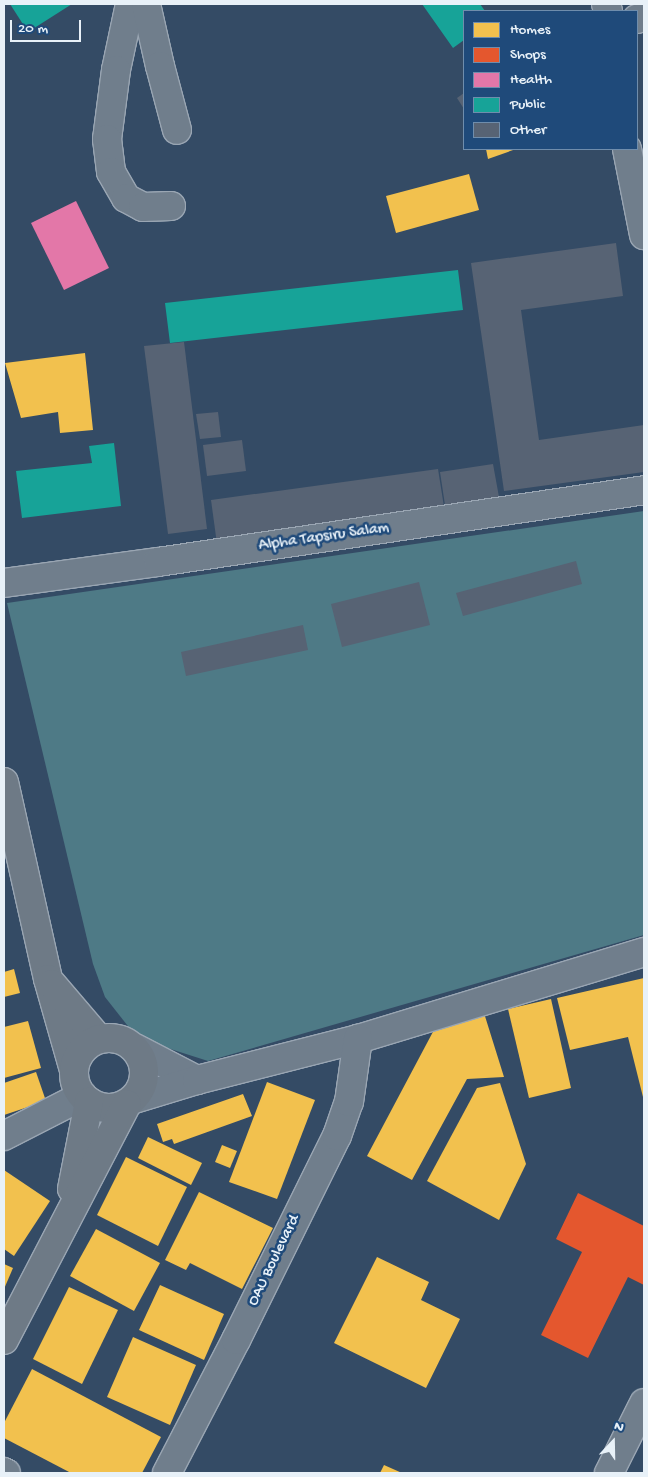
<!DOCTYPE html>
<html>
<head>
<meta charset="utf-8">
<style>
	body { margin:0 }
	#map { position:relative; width:648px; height:1477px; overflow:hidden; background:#344b65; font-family:"Gochi Hand",sans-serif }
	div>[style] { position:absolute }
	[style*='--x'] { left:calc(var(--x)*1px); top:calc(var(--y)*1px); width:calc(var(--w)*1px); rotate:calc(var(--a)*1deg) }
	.green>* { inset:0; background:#4e7a86 }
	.homes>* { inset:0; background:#f2c14e }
	.shops>* { inset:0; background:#e4572e }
	.health>* { inset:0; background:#e377a8 }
	.public>* { inset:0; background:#17a398 }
	.building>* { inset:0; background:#576374 }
	.roads { filter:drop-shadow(1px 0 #9aa6b3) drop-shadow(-1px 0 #9aa6b3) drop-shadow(0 1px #9aa6b3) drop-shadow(0 -1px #9aa6b3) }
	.minor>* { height:28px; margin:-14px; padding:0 14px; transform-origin:14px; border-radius:14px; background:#707e8c }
	.highway>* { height:28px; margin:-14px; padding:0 14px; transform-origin:14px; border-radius:14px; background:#6e7a86 }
	.highway>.ring { margin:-14px; padding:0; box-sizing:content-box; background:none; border:28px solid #6e7a86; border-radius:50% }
	span { translate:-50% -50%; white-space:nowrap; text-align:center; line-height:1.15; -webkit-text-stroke:5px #1f4a7a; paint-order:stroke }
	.street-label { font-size:16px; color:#e8f1f8 }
	.frame { position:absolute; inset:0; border:5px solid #e8f1f8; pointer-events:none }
	.legend { position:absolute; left:463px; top:10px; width:175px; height:140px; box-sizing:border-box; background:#1f4a7a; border:1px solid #6f8dac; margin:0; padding:6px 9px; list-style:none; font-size:15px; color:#e8f1f8 }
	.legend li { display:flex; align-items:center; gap:10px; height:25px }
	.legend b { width:25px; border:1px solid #6f8dac }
	.north { position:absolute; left:588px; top:1417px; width:50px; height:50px; -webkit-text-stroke:4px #1f4a7a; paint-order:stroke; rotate:21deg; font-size:14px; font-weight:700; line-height:20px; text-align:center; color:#e8f1f8 }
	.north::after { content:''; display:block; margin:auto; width:18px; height:22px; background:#e8f1f8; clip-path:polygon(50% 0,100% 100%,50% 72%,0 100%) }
	.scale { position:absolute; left:10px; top:20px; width:71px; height:22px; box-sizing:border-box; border:2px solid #e8f1f8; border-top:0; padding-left:6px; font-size:15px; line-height:18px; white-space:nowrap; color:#e8f1f8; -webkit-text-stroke:4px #1f4a7a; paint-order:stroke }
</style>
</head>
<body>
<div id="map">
	<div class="green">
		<div style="clip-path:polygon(644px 511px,644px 935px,208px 1061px,161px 1046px,131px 1030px,105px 997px,93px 964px,7px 603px)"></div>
	</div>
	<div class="homes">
		<div style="clip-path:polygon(486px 149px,516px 149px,488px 159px)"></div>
		<div style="clip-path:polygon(469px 174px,479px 210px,396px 233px,386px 196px)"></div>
		<div style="clip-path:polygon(85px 353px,93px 430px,60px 433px,58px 412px,21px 418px,5px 363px)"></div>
		<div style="clip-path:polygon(14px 969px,20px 993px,4px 997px,4px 972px)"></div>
		<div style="clip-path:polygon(644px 978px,644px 1101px,628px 1037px,570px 1050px,557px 998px)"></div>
		<div style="clip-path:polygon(551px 999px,571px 1088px,529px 1098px,508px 1009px)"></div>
		<div style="clip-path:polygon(484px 1013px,504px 1077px,467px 1079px,412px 1180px,367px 1156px,435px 1028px)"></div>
		<div style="clip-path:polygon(28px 1021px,41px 1068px,4px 1078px,4px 1027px)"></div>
		<div style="clip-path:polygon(36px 1072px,46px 1101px,4px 1115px,4px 1083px)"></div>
		<div style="clip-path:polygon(267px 1082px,315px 1100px,277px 1199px,229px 1182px)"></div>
		<div style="clip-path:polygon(500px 1083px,526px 1164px,499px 1220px,427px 1181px,477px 1088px)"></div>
		<div style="clip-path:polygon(243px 1094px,252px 1116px,174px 1144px,172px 1139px,163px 1142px,157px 1124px)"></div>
		<div style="clip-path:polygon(148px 1137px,202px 1163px,191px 1185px,138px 1158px)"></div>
		<div style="clip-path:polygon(222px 1145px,237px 1151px,230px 1168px,215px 1162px)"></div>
		<div style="clip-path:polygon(126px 1157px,187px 1187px,158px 1246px,97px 1215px)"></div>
		<div style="clip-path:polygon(4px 1170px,50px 1201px,14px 1256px,4px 1249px)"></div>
		<div style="clip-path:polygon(199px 1192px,273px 1228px,242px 1289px,190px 1263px,186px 1270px,165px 1260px)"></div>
		<div style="clip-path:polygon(96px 1229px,160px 1263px,134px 1311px,70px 1276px)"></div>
		<div style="clip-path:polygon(377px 1257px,429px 1282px,421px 1300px,460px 1319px,426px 1388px,334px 1343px)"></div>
		<div style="clip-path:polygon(4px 1264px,13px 1268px,4px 1289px)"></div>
		<div style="clip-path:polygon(160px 1285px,224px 1314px,204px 1360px,139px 1330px)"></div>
		<div style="clip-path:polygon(69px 1287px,118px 1310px,82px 1384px,33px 1359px)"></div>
		<div style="clip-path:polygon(133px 1337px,196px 1365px,170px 1425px,107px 1397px)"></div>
		<div style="clip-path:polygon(32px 1369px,161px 1437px,142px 1473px,71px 1473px,4px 1438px,4px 1423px)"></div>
		<div style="clip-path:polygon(384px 1465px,402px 1473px,380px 1473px)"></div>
	</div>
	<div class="shops">
		<div style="clip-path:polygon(578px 1193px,644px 1226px,644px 1285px,628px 1277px,588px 1358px,541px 1335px,582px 1252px,556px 1239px)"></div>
	</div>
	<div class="health">
		<div style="clip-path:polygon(76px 201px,109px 268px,64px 290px,31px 223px)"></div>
	</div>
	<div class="public">
		<div style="clip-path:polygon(10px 4px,72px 4px,28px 32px)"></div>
		<div style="clip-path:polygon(422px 4px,480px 4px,485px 11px,464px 11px,464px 40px,453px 48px)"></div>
		<div style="clip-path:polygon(458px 270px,463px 310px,170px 343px,165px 303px)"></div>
		<div style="clip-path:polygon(114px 443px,121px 506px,22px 518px,16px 471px,92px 463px,89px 446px)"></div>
	</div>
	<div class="building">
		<div style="clip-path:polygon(464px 93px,464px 109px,457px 98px)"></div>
		<div style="clip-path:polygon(616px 243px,623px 296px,521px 310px,539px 440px,644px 425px,644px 472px,504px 491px,471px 263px)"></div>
		<div style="clip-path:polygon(184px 342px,207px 529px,168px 534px,144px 346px)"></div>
		<div style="clip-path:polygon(218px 412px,221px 437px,200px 439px,196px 414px)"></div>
		<div style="clip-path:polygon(242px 440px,246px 471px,207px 476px,203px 445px)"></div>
		<div style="clip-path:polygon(493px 464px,499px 497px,445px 505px,440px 472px)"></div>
		<div style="clip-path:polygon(438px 469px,445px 513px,217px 544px,211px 500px)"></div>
		<div style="clip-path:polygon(576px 561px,582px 584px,463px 616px,456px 593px)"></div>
		<div style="clip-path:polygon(419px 582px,430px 625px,342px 647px,331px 604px)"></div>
		<div style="clip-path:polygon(303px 625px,308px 650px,186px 676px,181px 652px)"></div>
	</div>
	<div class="roads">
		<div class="minor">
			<div style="--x:130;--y:4;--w:67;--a:102"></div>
			<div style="--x:116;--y:70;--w:70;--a:97.4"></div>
			<div style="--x:107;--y:139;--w:33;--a:83"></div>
			<div style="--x:111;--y:172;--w:30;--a:60"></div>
			<div style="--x:126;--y:198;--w:19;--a:28"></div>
			<div style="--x:143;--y:207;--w:28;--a:-2"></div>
			<div style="--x:146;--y:4;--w:64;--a:77.3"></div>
			<div style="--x:160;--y:66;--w:66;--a:75.1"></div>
			<div style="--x:606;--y:4;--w:7;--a:74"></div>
			<div style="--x:637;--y:19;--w:8;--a:-23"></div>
			<div style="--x:627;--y:149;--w:88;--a:78.8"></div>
			<div style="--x:4;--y:583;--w:155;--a:-7.8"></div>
			<div style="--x:158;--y:562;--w:491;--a:-8.4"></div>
			<div style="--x:135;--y:1048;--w:70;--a:27.3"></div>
			<div style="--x:134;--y:1099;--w:66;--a:-16.8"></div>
			<div style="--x:197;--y:1080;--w:166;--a:-14.3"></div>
			<div style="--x:358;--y:1039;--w:299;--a:-16.9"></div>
			<div style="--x:4;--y:1136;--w:88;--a:-27.1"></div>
			<div style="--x:4;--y:1472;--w:2;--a:27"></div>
			<div style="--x:167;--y:1473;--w:150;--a:-62.6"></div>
			<div style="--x:236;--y:1340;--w:228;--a:-63.7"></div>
			<div style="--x:337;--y:1136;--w:36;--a:-71"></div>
			<div style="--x:349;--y:1102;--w:64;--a:-81.9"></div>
			<div style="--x:609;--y:1473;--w:78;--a:-63.4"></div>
		</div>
		<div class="highway">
			<div style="--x:4;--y:782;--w:202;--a:77.4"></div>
			<div style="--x:48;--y:979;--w:95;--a:74.1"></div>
			<div style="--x:52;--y:984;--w:72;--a:49.5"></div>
			<div class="ring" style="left:74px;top:1038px;width:42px;height:42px"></div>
			<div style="--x:72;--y:1189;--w:89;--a:-78.9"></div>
			<div style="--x:4;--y:1340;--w:266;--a:-62.5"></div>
		</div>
	</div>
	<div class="street-label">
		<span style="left:324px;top:538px;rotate:-8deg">Alpha Tapsiru Salam</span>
		<span style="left:275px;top:1261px;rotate:-64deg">OAU Boulevard</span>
	</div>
	<div class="frame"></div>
	<ul class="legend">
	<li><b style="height:14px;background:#f2c14e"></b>Homes</li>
	<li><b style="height:14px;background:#e4572e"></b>Shops</li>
	<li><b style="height:14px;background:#e377a8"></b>Health</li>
	<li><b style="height:14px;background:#17a398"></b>Public</li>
	<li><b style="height:14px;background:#576374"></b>Other</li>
	</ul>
	<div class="north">N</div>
	<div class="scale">20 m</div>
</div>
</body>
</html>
